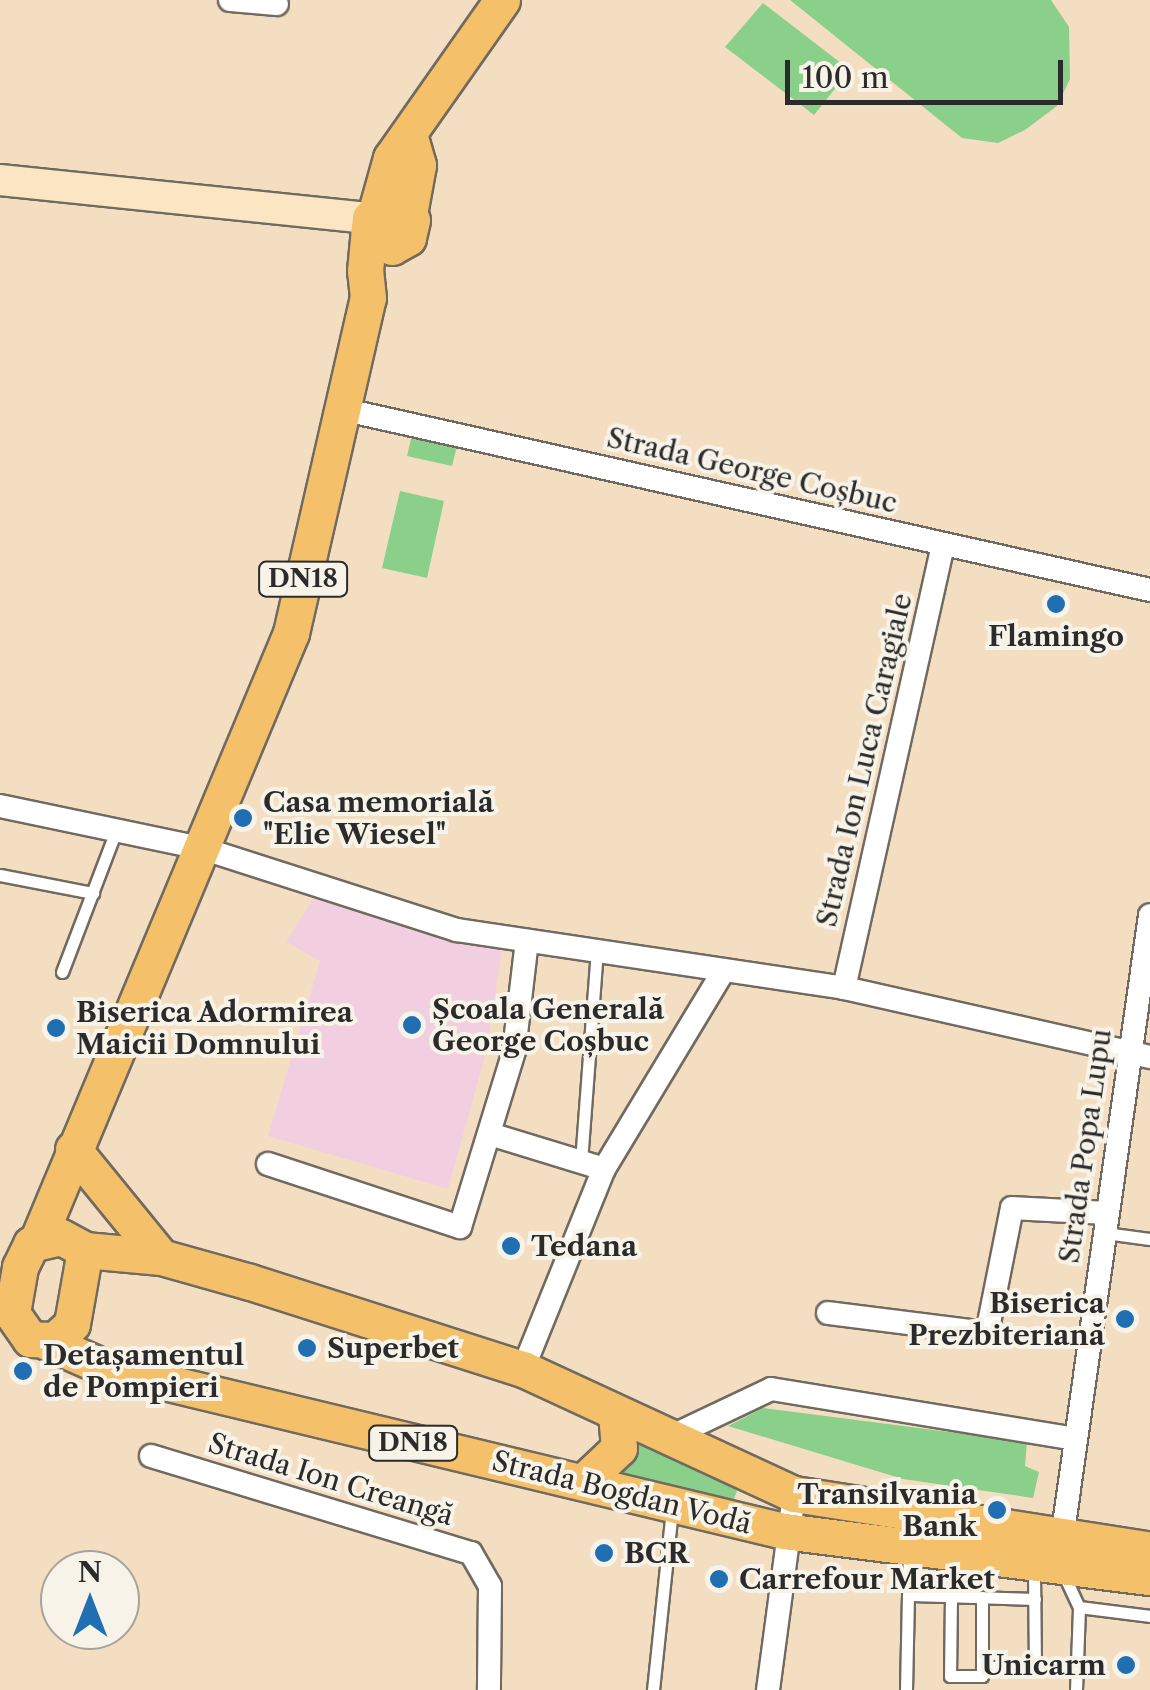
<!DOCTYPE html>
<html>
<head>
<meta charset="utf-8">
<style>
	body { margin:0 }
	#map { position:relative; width:1150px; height:1690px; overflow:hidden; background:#f4dec1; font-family:"Libre Caslon Text",serif }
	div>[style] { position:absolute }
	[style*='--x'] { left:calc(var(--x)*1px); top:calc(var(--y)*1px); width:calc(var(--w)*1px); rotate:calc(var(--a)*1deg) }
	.built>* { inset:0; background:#f2cfe0 }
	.green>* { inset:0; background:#8ad08b }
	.roads { filter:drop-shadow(2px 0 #716a60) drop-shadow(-2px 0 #716a60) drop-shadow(0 2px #716a60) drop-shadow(0 -2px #716a60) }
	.lane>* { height:11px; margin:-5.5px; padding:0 5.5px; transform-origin:5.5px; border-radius:5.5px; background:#fff }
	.street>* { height:22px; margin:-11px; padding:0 11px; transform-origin:11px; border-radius:11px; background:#fff }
	.secondary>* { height:30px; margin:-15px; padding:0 15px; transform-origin:15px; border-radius:15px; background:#fbe6c3 }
	.primary>* { height:35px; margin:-17.5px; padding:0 17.5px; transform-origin:17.5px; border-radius:17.5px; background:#f4c16a }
	.dots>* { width:28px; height:28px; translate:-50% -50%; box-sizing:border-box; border:5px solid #f7f3e8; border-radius:50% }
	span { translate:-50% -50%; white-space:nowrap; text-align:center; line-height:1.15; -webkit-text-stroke:8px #f7f3e8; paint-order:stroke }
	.shield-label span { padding:2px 8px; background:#f7f3e8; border:2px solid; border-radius:8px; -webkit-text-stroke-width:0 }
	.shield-label { font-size:25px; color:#2b2b2b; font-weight:700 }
	.street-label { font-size:28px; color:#2b2b2b }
	.poi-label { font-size:28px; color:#2b2b2b; font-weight:700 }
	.left { translate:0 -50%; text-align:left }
	.right { translate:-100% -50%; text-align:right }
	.north { position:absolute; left:40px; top:1550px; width:100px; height:100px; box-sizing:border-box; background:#f7f3e8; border:2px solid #a5a39c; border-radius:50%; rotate:0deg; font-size:28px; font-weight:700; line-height:40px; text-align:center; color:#2b2b2b }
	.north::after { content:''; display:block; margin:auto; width:35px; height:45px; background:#1f6fb2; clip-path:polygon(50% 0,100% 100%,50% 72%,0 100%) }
	.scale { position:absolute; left:785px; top:60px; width:278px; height:45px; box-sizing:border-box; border:5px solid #2b2b2b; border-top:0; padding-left:12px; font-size:30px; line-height:35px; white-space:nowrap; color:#2b2b2b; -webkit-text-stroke:8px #f7f3e8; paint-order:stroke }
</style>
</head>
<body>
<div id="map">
	<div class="built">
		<div style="clip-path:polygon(318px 891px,502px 950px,487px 1049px,448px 1189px,268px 1136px,320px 961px,286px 942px)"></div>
	</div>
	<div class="green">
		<div style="clip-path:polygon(790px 0,1051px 0,1069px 27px,1070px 79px,1057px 106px,1025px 130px,998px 143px,962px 138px)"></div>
		<div style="clip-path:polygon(763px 3px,850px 70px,814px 115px,725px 47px)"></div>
		<div style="clip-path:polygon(412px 435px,457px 446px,452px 466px,407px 456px)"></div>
		<div style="clip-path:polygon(400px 491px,444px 501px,427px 578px,382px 568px)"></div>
		<div style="clip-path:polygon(763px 1408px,1027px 1442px,1025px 1466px,1039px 1472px,1033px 1498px,903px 1479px,728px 1426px)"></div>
		<div style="clip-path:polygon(627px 1435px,741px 1480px,731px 1507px,614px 1479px)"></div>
	</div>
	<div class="roads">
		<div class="lane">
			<div style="--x:0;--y:875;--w:95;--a:11"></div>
			<div style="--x:62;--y:972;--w:154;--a:-69.1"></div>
			<div style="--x:581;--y:1162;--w:212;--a:-85.7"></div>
			<div style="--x:1105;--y:1233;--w:45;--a:7.6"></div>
			<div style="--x:1062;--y:1571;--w:40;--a:65"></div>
			<div style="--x:1079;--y:1607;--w:72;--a:7.2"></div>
			<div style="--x:912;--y:1595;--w:123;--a:1.9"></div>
			<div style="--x:951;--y:1596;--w:80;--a:90.7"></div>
			<div style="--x:950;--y:1676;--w:32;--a:0"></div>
			<div style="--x:982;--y:1676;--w:79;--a:-90"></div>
			<div style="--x:982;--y:1667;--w:53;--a:0"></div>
			<div style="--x:1035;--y:1667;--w:103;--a:-90.6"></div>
			<div style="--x:653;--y:1690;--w:182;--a:-84"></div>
			<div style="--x:906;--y:1690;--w:140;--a:-88.8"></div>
			<div style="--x:1076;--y:1690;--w:83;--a:-87.9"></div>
		</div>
		<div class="street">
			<div style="--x:230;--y:0;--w:47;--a:4.9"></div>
			<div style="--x:341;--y:409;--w:829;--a:12.61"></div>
			<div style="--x:0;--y:806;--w:205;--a:11.8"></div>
			<div style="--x:201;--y:848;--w:269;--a:17.8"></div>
			<div style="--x:457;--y:930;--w:391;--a:8.5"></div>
			<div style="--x:844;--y:988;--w:314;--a:12.7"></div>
			<div style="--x:844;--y:988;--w:454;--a:-77.4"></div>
			<div style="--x:493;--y:1135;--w:116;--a:17"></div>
			<div style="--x:268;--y:1164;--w:202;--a:18.2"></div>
			<div style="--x:460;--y:1227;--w:184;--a:-72.9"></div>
			<div style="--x:514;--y:1051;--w:111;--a:-83.3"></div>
			<div style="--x:828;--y:1313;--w:160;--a:7.2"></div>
			<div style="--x:987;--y:1333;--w:127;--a:-78.7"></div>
			<div style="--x:1012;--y:1208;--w:94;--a:3"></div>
			<div style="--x:523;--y:1369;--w:216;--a:-68"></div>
			<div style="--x:604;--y:1169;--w:232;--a:-58.9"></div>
			<div style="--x:668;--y:1438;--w:114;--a:-25.4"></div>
			<div style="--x:771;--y:1389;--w:308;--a:9.3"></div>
			<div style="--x:151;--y:1456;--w:334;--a:16.9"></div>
			<div style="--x:471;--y:1553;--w:38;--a:60"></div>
			<div style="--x:490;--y:1586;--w:104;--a:90.6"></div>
			<div style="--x:1061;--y:1546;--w:637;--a:-81.97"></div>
			<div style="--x:768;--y:1690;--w:198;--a:-82.4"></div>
		</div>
		<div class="secondary">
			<div style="--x:0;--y:180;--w:372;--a:5.9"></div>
		</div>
		<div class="primary">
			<div style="--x:377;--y:208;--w:52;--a:-74.4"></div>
			<div style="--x:391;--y:158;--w:193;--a:-54.9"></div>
			<div style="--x:409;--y:214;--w:50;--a:-79.6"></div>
			<div style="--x:418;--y:165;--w:26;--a:-106"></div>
			<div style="--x:73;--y:1149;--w:139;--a:50.8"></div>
			<div style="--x:38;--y:1239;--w:657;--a:-67.34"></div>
			<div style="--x:291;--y:633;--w:344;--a:-77.1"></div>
			<div style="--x:368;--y:298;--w:27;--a:-96"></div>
			<div style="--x:365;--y:271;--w:53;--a:-84.6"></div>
			<div style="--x:370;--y:218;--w:23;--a:-40"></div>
			<div style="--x:388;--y:203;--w:29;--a:35"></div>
			<div style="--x:412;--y:220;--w:18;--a:103"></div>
			<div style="--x:408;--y:238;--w:18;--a:151"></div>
			<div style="--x:392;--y:247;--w:29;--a:-144"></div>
			<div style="--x:85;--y:1250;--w:75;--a:100"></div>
			<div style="--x:72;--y:1324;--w:23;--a:137"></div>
			<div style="--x:55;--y:1340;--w:25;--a:-178"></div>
			<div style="--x:30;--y:1339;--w:32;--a:-125"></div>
			<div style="--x:12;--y:1313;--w:47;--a:-80.1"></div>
			<div style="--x:20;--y:1267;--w:25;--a:-64"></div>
			<div style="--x:31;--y:1244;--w:31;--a:-13"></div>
			<div style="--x:61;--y:1237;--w:27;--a:28"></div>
			<div style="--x:85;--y:1250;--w:76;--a:5.3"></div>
			<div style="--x:161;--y:1257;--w:92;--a:15.7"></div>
			<div style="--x:250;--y:1282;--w:287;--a:17.7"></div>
			<div style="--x:523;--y:1369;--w:298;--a:24.8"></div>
			<div style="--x:794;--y:1494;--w:360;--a:8.9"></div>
			<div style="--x:47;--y:1342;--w:64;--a:23.8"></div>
			<div style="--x:106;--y:1368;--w:697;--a:13.52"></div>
			<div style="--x:784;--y:1531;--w:369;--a:7.2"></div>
			<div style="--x:584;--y:1481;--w:48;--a:-43.3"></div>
			<div style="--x:619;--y:1448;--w:33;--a:-95"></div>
		</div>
	</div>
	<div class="dots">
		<div style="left:1056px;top:604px;background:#1f6fb2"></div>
		<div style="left:243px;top:818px;background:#1f6fb2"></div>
		<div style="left:412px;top:1025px;background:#1f6fb2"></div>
		<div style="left:56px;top:1028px;background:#1f6fb2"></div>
		<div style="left:511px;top:1246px;background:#1f6fb2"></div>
		<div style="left:1125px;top:1319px;background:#1f6fb2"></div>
		<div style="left:307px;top:1348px;background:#1f6fb2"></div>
		<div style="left:23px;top:1371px;background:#1f6fb2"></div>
		<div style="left:997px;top:1510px;background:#1f6fb2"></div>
		<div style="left:604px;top:1553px;background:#1f6fb2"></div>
		<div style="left:719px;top:1579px;background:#1f6fb2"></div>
		<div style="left:1126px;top:1665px;background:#1f6fb2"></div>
	</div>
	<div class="shield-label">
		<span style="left:303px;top:579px">DN18</span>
		<span style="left:413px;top:1443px">DN18</span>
	</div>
	<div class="street-label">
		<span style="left:752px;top:470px;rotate:13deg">Strada George Coșbuc</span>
		<span style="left:864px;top:760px;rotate:-77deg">Strada Ion Luca Caragiale</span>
		<span style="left:1085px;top:1146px;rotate:-82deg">Strada Popa Lupu</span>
		<span style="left:331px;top:1479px;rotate:17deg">Strada Ion Creangă</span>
		<span style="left:622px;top:1492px;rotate:14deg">Strada Bogdan Vodă</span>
	</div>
	<div class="poi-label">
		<span style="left:1056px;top:636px">Flamingo</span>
		<span class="left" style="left:263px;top:818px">Casa memorială<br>"Elie Wiesel"</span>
		<span class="left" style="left:432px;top:1025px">Școala Generală<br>George Coșbuc</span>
		<span class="left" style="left:76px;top:1028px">Biserica Adormirea<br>Maicii Domnului</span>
		<span class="left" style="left:531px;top:1246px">Tedana</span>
		<span class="right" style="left:1105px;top:1319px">Biserica<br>Prezbiteriană</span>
		<span class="left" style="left:327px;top:1348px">Superbet</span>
		<span class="left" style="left:43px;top:1371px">Detașamentul<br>de Pompieri</span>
		<span class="right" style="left:977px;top:1510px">Transilvania<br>Bank</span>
		<span class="left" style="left:624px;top:1553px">BCR</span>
		<span class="left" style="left:739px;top:1579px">Carrefour Market</span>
		<span class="right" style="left:1106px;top:1665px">Unicarm</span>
	</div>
	<div class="north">N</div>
	<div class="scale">100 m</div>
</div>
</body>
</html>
